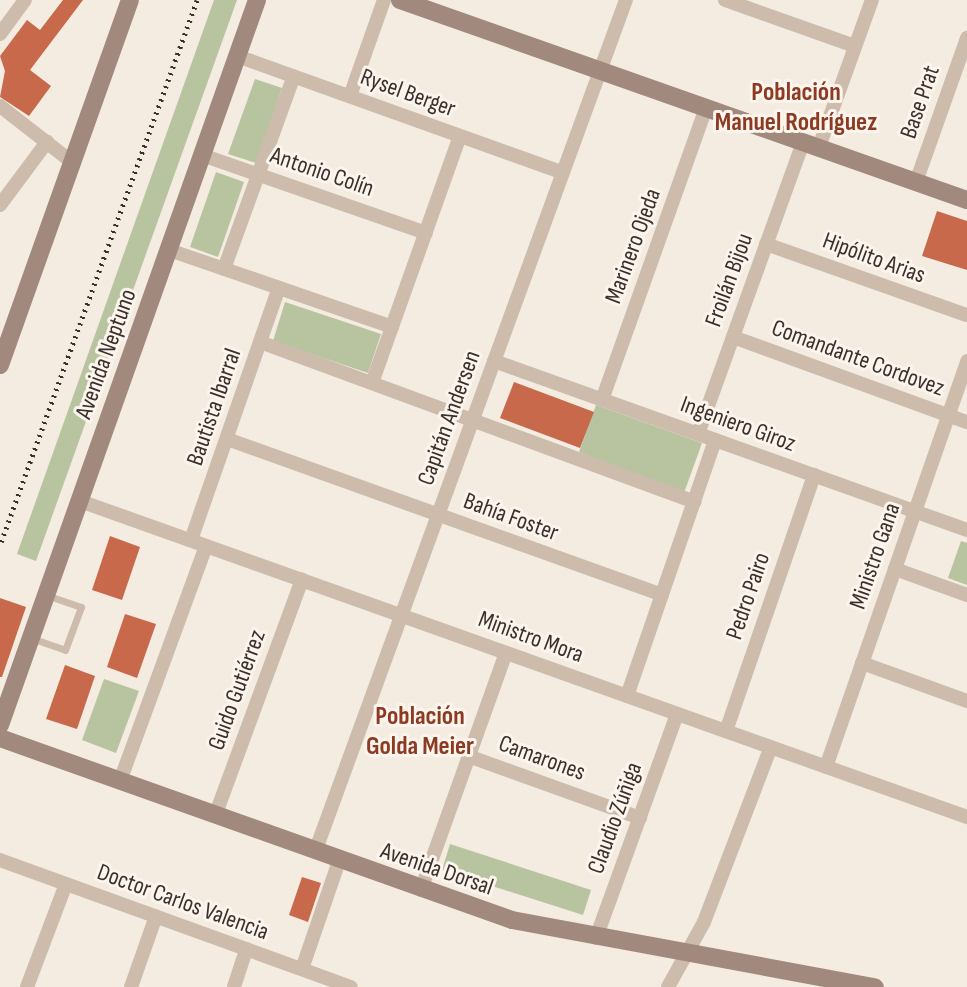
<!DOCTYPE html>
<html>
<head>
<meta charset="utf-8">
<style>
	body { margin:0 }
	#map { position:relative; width:967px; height:987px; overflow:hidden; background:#f4ebe1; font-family:"Sofia Sans Condensed",sans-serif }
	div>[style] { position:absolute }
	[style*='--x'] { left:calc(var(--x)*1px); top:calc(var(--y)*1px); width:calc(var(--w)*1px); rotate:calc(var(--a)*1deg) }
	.green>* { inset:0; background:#b8c4a0 }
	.building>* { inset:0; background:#c8694b }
	.lane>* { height:7px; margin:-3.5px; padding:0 3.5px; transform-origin:3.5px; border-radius:3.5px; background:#cdbbac }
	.street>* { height:14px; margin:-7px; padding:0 7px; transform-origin:7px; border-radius:7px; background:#cdbbac }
	.secondary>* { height:18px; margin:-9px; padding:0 9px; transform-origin:9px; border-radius:9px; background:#a18a7d }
	.rail>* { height:4.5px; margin-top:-2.25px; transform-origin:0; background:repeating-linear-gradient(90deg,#3b302b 0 2px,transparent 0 7px) }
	span { translate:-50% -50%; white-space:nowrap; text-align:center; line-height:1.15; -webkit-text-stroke:6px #fbf5ee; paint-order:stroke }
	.street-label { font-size:24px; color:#3b302b }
	.neighbourhood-label { font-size:26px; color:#8c3b22; font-weight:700 }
</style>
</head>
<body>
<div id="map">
	<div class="green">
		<div style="clip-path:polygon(214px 0,237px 0,36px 561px,17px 554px)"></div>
		<div style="clip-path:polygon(255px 79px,282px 88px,256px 163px,228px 154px)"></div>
		<div style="clip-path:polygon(216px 172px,244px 182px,218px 257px,190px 247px)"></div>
		<div style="clip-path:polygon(285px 302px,381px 334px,368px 373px,273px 341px)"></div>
		<div style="clip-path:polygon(596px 405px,702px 443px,684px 493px,579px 452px)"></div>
		<div style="clip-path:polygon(961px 541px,967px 543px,967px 585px,948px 578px)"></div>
		<div style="clip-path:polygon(104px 679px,139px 691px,116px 753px,82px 740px)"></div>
		<div style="clip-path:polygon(450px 844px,591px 890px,583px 915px,442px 870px)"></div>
	</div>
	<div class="building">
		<div style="clip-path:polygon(63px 0,83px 0,30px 70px,51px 86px,29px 116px,0 97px,5px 71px,0 56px,27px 20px,40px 30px)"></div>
		<div style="clip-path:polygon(937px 211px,967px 221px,967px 270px,922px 256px)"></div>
		<div style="clip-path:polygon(514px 382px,594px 412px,580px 448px,500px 418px)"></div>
		<div style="clip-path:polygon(110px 536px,140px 547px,122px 600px,92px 590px)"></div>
		<div style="clip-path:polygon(0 598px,26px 607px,2px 677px,0 677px)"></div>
		<div style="clip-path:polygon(125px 614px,156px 624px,137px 678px,107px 667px)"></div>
		<div style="clip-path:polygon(65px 665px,95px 676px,77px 729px,46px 719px)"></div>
		<div style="clip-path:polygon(302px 877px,321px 883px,308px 922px,289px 915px)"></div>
	</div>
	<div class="lane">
		<div style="--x:31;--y:638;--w:36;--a:19"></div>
		<div style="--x:65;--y:650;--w:46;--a:-69.6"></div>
		<div style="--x:81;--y:607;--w:37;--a:-161"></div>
	</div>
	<div class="street">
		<div style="--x:725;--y:0;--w:138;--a:19.5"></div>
		<div style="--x:0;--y:34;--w:42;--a:-53.7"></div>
		<div style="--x:237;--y:56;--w:346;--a:19.7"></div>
		<div style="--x:350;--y:96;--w:102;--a:-70.5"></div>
		<div style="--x:0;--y:106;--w:91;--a:37.9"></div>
		<div style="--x:819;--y:147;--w:156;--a:-70.2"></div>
		<div style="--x:202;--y:155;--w:237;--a:19.2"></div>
		<div style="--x:916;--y:182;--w:153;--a:-70.5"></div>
		<div style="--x:0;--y:205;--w:79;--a:-53.3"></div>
		<div style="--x:766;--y:244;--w:213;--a:19.5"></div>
		<div style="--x:169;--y:250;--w:236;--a:19"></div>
		<div style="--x:224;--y:269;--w:205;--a:-70.1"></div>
		<div style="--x:733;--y:337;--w:249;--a:20"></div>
		<div style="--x:260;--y:342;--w:463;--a:20.2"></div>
		<div style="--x:494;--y:361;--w:502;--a:19.66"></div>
		<div style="--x:372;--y:383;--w:262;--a:-70.4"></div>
		<div style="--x:602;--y:400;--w:310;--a:-70.4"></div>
		<div style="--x:698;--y:434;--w:310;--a:-70.2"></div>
		<div style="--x:227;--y:439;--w:462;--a:19.7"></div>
		<div style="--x:80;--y:501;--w:942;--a:19.61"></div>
		<div style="--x:191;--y:540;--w:267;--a:-70.8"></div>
		<div style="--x:895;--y:569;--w:77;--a:19.9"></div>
		<div style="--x:862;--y:663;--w:112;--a:19.9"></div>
		<div style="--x:627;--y:696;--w:271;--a:-71"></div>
		<div style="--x:726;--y:731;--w:271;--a:-71"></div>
		<div style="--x:468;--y:756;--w:183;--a:19.8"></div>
		<div style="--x:826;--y:767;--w:430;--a:-70.8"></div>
		<div style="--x:120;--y:781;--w:250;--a:-69.9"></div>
		<div style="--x:215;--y:816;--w:252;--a:-69.8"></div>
		<div style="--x:315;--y:852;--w:907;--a:-69.95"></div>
		<div style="--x:0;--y:860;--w:373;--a:19.9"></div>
		<div style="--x:421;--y:890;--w:252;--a:-70.3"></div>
		<div style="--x:596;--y:938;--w:238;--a:-70.1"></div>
		<div style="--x:302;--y:969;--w:114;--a:-71.1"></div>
		<div style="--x:27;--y:987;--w:110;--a:-69.3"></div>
		<div style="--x:131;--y:987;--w:75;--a:-70.6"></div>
		<div style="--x:234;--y:987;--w:40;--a:-72"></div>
		<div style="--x:668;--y:987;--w:74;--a:-61"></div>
		<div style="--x:704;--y:922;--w:187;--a:-69.1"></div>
	</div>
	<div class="secondary">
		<div style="--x:400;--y:0;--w:601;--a:19.43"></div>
		<div style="--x:0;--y:365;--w:387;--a:-70.4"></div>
		<div style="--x:0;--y:725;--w:769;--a:-70.48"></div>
		<div style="--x:0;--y:738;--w:543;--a:19.57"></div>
		<div style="--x:512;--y:920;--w:369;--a:10.5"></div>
	</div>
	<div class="rail">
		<div style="--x:1;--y:542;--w:576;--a:-70.12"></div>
	</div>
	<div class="street-label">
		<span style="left:408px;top:93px;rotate:20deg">Rysel Berger</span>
		<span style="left:920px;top:102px;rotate:-71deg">Base Prat</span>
		<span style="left:322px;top:172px;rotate:19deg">Antonio Colín</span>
		<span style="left:633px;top:246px;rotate:-70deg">Marinero Ojeda</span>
		<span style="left:874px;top:258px;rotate:20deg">Hipólito Arias</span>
		<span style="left:729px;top:280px;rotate:-70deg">Froilán Bijou</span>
		<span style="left:106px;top:354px;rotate:-70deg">Avenida Neptuno</span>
		<span style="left:858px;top:358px;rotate:20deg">Comandante Cordovez</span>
		<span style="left:214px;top:407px;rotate:-71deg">Bautista Ibarral</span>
		<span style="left:449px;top:418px;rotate:-70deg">Capitán Andersen</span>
		<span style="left:738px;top:424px;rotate:20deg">Ingeniero Giroz</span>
		<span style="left:511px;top:517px;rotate:20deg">Bahía Foster</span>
		<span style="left:875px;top:556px;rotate:-71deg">Ministro Gana</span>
		<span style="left:748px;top:596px;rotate:-71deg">Pedro Pairo</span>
		<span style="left:531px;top:637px;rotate:20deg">Ministro Mora</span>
		<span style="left:237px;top:690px;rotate:-70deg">Guido Gutiérrez</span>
		<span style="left:542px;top:758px;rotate:20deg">Camarones</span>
		<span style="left:615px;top:818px;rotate:-70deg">Claudio Zúñiga</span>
		<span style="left:437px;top:869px;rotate:19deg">Avenida Dorsal</span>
		<span style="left:183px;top:902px;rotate:20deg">Doctor Carlos Valencia</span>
	</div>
	<div class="neighbourhood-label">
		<span style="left:796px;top:108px">Población<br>Manuel Rodríguez</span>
		<span style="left:420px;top:732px">Población<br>Golda Meier</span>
	</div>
</div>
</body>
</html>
